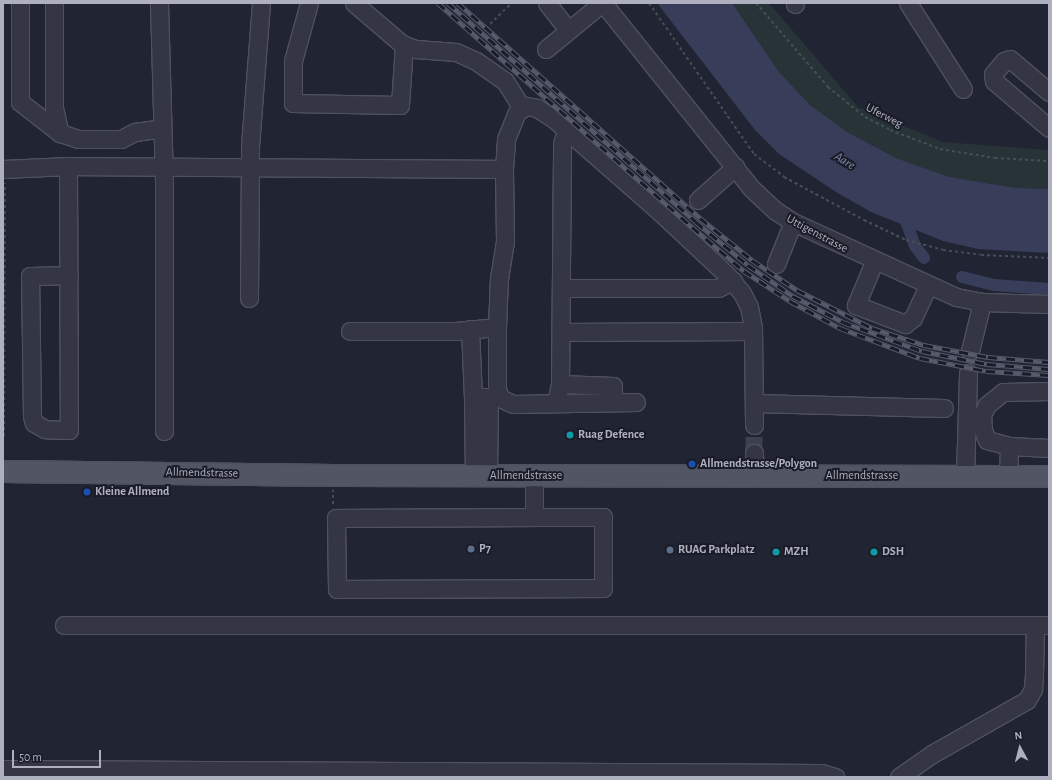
<!DOCTYPE html>
<html>
<head>
<meta charset="utf-8">
<style>
	body { margin:0 }
	#map { position:relative; width:1052px; height:780px; overflow:hidden; background:#212432; font-family:"Alegreya Sans",sans-serif }
	div>[style] { position:absolute }
	[style*='--x'] { left:calc(var(--x)*1px); top:calc(var(--y)*1px); width:calc(var(--w)*1px); rotate:calc(var(--a)*1deg) }
	.green>* { inset:0; background:#273337 }
	.water>* { inset:0; background:#383e5a }
	.canal>* { height:12px; margin:-6px; padding:0 6px; transform-origin:6px; border-radius:6px; background:#383e5a }
	.minor-tunnel>* { height:17px; margin-top:-8.5px; transform-origin:0; background:repeating-linear-gradient(90deg,#3d404e 0 17px,transparent 0 25px) }
	.path>* { height:2px; margin-top:-1px; transform-origin:0; background:repeating-linear-gradient(90deg,#444e55 0 3px,transparent 0 6px) }
	.roads { filter:drop-shadow(1px 0 #4f515e) drop-shadow(-1px 0 #4f515e) drop-shadow(0 1px #4f515e) drop-shadow(0 -1px #4f515e) }
	.minor>* { height:17px; margin:-8.5px; padding:0 8.5px; transform-origin:8.5px; border-radius:8.5px; background:#343643 }
	.major>* { height:21px; margin:-10.5px; padding:0 10.5px; transform-origin:10.5px; border-radius:10.5px; background:#525563 }
	.rail>* { height:4.5px; margin-top:-2.25px; transform-origin:0; background:repeating-linear-gradient(90deg,#1a1c27 0 9px,#585b6c 0 18px); box-sizing:border-box; border-block:1px solid #585b6c }
	.dots>* { width:11px; height:11px; translate:-50% -50%; box-sizing:border-box; border:2px solid #1a1c27; border-radius:50% }
	span { translate:-50% -50%; white-space:nowrap; text-align:center; line-height:1.15; -webkit-text-stroke:4px #1a1c27; paint-order:stroke }
	.street-label { font-size:12px; color:#aeb0c0 }
	.poi-label { font-size:12px; color:#aeb0c0; font-weight:700 }
	.left { translate:0 -50%; text-align:left }
	.water-label { font-size:13px; color:#8188aa; font-style:italic }
	.frame { position:absolute; inset:0; border:4px solid #aeb0c0; pointer-events:none }
	.north { position:absolute; left:1000px; top:728px; width:40px; height:40px; -webkit-text-stroke:3px #1a1c27; paint-order:stroke; rotate:353deg; font-size:11px; font-weight:700; line-height:16px; text-align:center; color:#aeb0c0 }
	.north::after { content:''; display:block; margin:auto; width:14px; height:18px; background:#aeb0c0; clip-path:polygon(50% 0,100% 100%,50% 72%,0 100%) }
	.scale { position:absolute; left:12px; top:750px; width:89px; height:18px; box-sizing:border-box; border:2px solid #aeb0c0; border-top:0; padding-left:5px; font-size:12px; line-height:14px; white-space:nowrap; color:#aeb0c0; -webkit-text-stroke:3px #1a1c27; paint-order:stroke }
</style>
</head>
<body>
<div id="map">
	<div class="green">
		<div style="clip-path:polygon(732px 3px,769px 3px,858px 107px,943px 142px,1049px 150px,1049px 189px,1016px 188px,949px 177px,896px 158px,847px 132px,810px 105px,779px 72px)"></div>
	</div>
	<div class="water">
		<div style="clip-path:polygon(657px 3px,732px 3px,779px 72px,810px 105px,847px 132px,896px 158px,949px 177px,1016px 188px,1049px 189px,1049px 253px,978px 249px,943px 241px,871px 212px,836px 192px,779px 154px,755px 130px)"></div>
	</div>
	<div class="canal">
		<div style="--x:903;--y:213;--w:35;--a:70"></div>
		<div style="--x:915;--y:246;--w:15;--a:53"></div>
		<div style="--x:962;--y:277;--w:33;--a:14"></div>
		<div style="--x:994;--y:285;--w:55;--a:4.2"></div>
	</div>
	<div class="minor-tunnel">
		<div style="--x:754;--y:453;--w:28;--a:-90"></div>
	</div>
	<div class="path">
		<div style="--x:649;--y:3;--w:184;--a:55.2"></div>
		<div style="--x:754;--y:154;--w:38;--a:37"></div>
		<div style="--x:784;--y:177;--w:91;--a:28.3"></div>
		<div style="--x:864;--y:220;--w:47;--a:25.5"></div>
		<div style="--x:906;--y:240;--w:38;--a:15"></div>
		<div style="--x:943;--y:250;--w:38;--a:7"></div>
		<div style="--x:981;--y:255;--w:68;--a:2.5"></div>
		<div style="--x:756;--y:3;--w:111;--a:49.4"></div>
		<div style="--x:828;--y:87;--w:48;--a:39"></div>
		<div style="--x:865;--y:117;--w:28;--a:27"></div>
		<div style="--x:890;--y:130;--w:53;--a:20.8"></div>
		<div style="--x:940;--y:149;--w:56;--a:9.3"></div>
		<div style="--x:995;--y:158;--w:54;--a:3.2"></div>
		<div style="--x:490;--y:24;--w:30;--a:-44"></div>
		<div style="--x:4;--y:436;--w:253;--a:-89.8"></div>
		<div style="--x:333;--y:504;--w:14;--a:-90"></div>
	</div>
	<div class="roads">
		<div class="minor">
			<div style="--x:20;--y:3;--w:99;--a:90"></div>
			<div style="--x:20;--y:102;--w:51;--a:37.8"></div>
			<div style="--x:54;--y:3;--w:105;--a:90"></div>
			<div style="--x:54;--y:108;--w:26;--a:77"></div>
			<div style="--x:60;--y:133;--w:19;--a:18"></div>
			<div style="--x:78;--y:139;--w:43;--a:0"></div>
			<div style="--x:121;--y:139;--w:16;--a:-27"></div>
			<div style="--x:135;--y:132;--w:27;--a:-8"></div>
			<div style="--x:159;--y:3;--w:182;--a:88.4"></div>
			<div style="--x:164;--y:185;--w:246;--a:90"></div>
			<div style="--x:309;--y:3;--w:60;--a:105.4"></div>
			<div style="--x:293;--y:61;--w:42;--a:90"></div>
			<div style="--x:293;--y:103;--w:107;--a:1.1"></div>
			<div style="--x:400;--y:105;--w:60;--a:-86.2"></div>
			<div style="--x:354;--y:3;--w:63;--a:40.5"></div>
			<div style="--x:402;--y:44;--w:15;--a:20"></div>
			<div style="--x:416;--y:49;--w:40;--a:4.3"></div>
			<div style="--x:456;--y:52;--w:22;--a:24"></div>
			<div style="--x:476;--y:61;--w:35;--a:35"></div>
			<div style="--x:505;--y:81;--w:32;--a:58"></div>
			<div style="--x:547;--y:3;--w:34;--a:52"></div>
			<div style="--x:603;--y:3;--w:237;--a:51.3"></div>
			<div style="--x:751;--y:188;--w:34;--a:43"></div>
			<div style="--x:776;--y:211;--w:20;--a:33"></div>
			<div style="--x:793;--y:222;--w:179;--a:24.7"></div>
			<div style="--x:956;--y:297;--w:26;--a:11"></div>
			<div style="--x:982;--y:302;--w:67;--a:1.7"></div>
			<div style="--x:795;--y:3;--w:1;--a:90"></div>
			<div style="--x:908;--y:3;--w:102;--a:57.4"></div>
			<div style="--x:546;--y:49;--w:72;--a:-39.4"></div>
			<div style="--x:1049;--y:92;--w:51;--a:-139.8"></div>
			<div style="--x:1010;--y:59;--w:6;--a:162"></div>
			<div style="--x:1004;--y:61;--w:17;--a:130"></div>
			<div style="--x:993;--y:74;--w:7;--a:82"></div>
			<div style="--x:994;--y:81;--w:72;--a:40.5"></div>
			<div style="--x:68;--y:166;--w:264;--a:89.8"></div>
			<div style="--x:69;--y:430;--w:24;--a:-178"></div>
			<div style="--x:45;--y:429;--w:13;--a:-151"></div>
			<div style="--x:34;--y:423;--w:7;--a:-106"></div>
			<div style="--x:32;--y:416;--w:140;--a:-90.8"></div>
			<div style="--x:30;--y:276;--w:39;--a:-1"></div>
			<div style="--x:3;--y:169;--w:65;--a:-2.6"></div>
			<div style="--x:68;--y:166;--w:436;--a:0.4"></div>
			<div style="--x:504;--y:169;--w:30;--a:-86"></div>
			<div style="--x:506;--y:139;--w:29;--a:-68"></div>
			<div style="--x:517;--y:112;--w:11;--a:-34"></div>
			<div style="--x:526;--y:106;--w:11;--a:10"></div>
			<div style="--x:537;--y:108;--w:20;--a:33"></div>
			<div style="--x:554;--y:119;--w:142;--a:41.3"></div>
			<div style="--x:661;--y:213;--w:89;--a:43.2"></div>
			<div style="--x:726;--y:274;--w:25;--a:50"></div>
			<div style="--x:742;--y:293;--w:16;--a:63"></div>
			<div style="--x:749;--y:307;--w:20;--a:79"></div>
			<div style="--x:753;--y:327;--w:98;--a:89.4"></div>
			<div style="--x:504;--y:169;--w:72;--a:89.2"></div>
			<div style="--x:505;--y:241;--w:36;--a:99"></div>
			<div style="--x:499;--y:277;--w:50;--a:92.3"></div>
			<div style="--x:497;--y:327;--w:62;--a:90"></div>
			<div style="--x:497;--y:389;--w:9;--a:72"></div>
			<div style="--x:500;--y:398;--w:14;--a:25"></div>
			<div style="--x:513;--y:404;--w:123;--a:-0.9"></div>
			<div style="--x:698;--y:200;--w:50;--a:-41.7"></div>
			<div style="--x:874;--y:262;--w:47;--a:112.7"></div>
			<div style="--x:856;--y:305;--w:53;--a:21.2"></div>
			<div style="--x:905;--y:324;--w:10;--a:-37"></div>
			<div style="--x:913;--y:318;--w:35;--a:-65"></div>
			<div style="--x:776;--y:264;--w:45;--a:-68"></div>
			<div style="--x:561;--y:288;--w:157;--a:0"></div>
			<div style="--x:718;--y:288;--w:17;--a:-25"></div>
			<div style="--x:249;--y:298;--w:152;--a:-89.6"></div>
			<div style="--x:250;--y:146;--w:143;--a:-85.6"></div>
			<div style="--x:470;--y:329;--w:68;--a:87.5"></div>
			<div style="--x:473;--y:397;--w:16;--a:0"></div>
			<div style="--x:350;--y:331;--w:106;--a:0"></div>
			<div style="--x:456;--y:331;--w:41;--a:-5.6"></div>
			<div style="--x:561;--y:332;--w:192;--a:-0.3"></div>
			<div style="--x:970;--y:351;--w:50;--a:-76.2"></div>
			<div style="--x:560;--y:384;--w:53;--a:2.2"></div>
			<div style="--x:613;--y:386;--w:16;--a:90"></div>
			<div style="--x:1049;--y:391;--w:46;--a:178.8"></div>
			<div style="--x:1003;--y:392;--w:21;--a:141"></div>
			<div style="--x:987;--y:405;--w:11;--a:117"></div>
			<div style="--x:982;--y:415;--w:15;--a:86"></div>
			<div style="--x:983;--y:430;--w:11;--a:68"></div>
			<div style="--x:987;--y:440;--w:23;--a:15"></div>
			<div style="--x:1009;--y:446;--w:40;--a:2.9"></div>
			<div style="--x:473;--y:397;--w:78;--a:89.3"></div>
			<div style="--x:556;--y:403;--w:19;--a:-78"></div>
			<div style="--x:560;--y:384;--w:240;--a:-89.5"></div>
			<div style="--x:562;--y:144;--w:14;--a:-73"></div>
			<div style="--x:754;--y:403;--w:190;--a:1.5"></div>
			<div style="--x:754;--y:453;--w:23;--a:88"></div>
			<div style="--x:488;--y:476;--w:79;--a:-89.3"></div>
			<div style="--x:489;--y:397;--w:11;--a:5"></div>
			<div style="--x:534;--y:476;--w:41;--a:90"></div>
			<div style="--x:534;--y:517;--w:69;--a:0"></div>
			<div style="--x:603;--y:517;--w:71;--a:90"></div>
			<div style="--x:603;--y:588;--w:266;--a:179.8"></div>
			<div style="--x:337;--y:589;--w:71;--a:-90.8"></div>
			<div style="--x:336;--y:518;--w:198;--a:-0.3"></div>
			<div style="--x:965;--y:476;--w:103;--a:-88.3"></div>
			<div style="--x:1008;--y:476;--w:30;--a:-88"></div>
			<div style="--x:64;--y:625;--w:985;--a:0"></div>
			<div style="--x:3;--y:769;--w:818;--a:0.28"></div>
			<div style="--x:821;--y:773;--w:15;--a:16"></div>
			<div style="--x:899;--y:777;--w:40;--a:-34.9"></div>
			<div style="--x:932;--y:754;--w:109;--a:-29.6"></div>
			<div style="--x:1027;--y:700;--w:13;--a:-61"></div>
			<div style="--x:1033;--y:689;--w:14;--a:-86"></div>
			<div style="--x:1034;--y:675;--w:50;--a:-88.9"></div>
		</div>
		<div class="major">
			<div style="--x:3;--y:471;--w:330;--a:0.7"></div>
			<div style="--x:333;--y:475;--w:716;--a:0.08"></div>
		</div>
	</div>
	<div class="rail">
		<div style="--x:438;--y:3;--w:339;--a:41.4"></div>
		<div style="--x:692;--y:227;--w:68;--a:40.2"></div>
		<div style="--x:744;--y:271;--w:55;--a:33.1"></div>
		<div style="--x:790;--y:301;--w:57;--a:28.4"></div>
		<div style="--x:840;--y:328;--w:85;--a:20.6"></div>
		<div style="--x:920;--y:358;--w:67;--a:11.1"></div>
		<div style="--x:986;--y:371;--w:63;--a:3.6"></div>
		<div style="--x:448;--y:3;--w:331;--a:41.4"></div>
		<div style="--x:696;--y:222;--w:67;--a:39.6"></div>
		<div style="--x:748;--y:265;--w:55;--a:34.6"></div>
		<div style="--x:793;--y:296;--w:56;--a:27.5"></div>
		<div style="--x:843;--y:322;--w:84;--a:20.2"></div>
		<div style="--x:922;--y:351;--w:66;--a:11.3"></div>
		<div style="--x:987;--y:364;--w:62;--a:4.6"></div>
		<div style="--x:458;--y:3;--w:324;--a:41.6"></div>
		<div style="--x:700;--y:218;--w:67;--a:38.9"></div>
		<div style="--x:752;--y:260;--w:54;--a:33.7"></div>
		<div style="--x:797;--y:290;--w:84;--a:26.9"></div>
		<div style="--x:872;--y:328;--w:55;--a:18.1"></div>
		<div style="--x:924;--y:345;--w:65;--a:10.6"></div>
		<div style="--x:988;--y:357;--w:61;--a:4.7"></div>
	</div>
	<div class="dots">
		<div style="left:570px;top:435px;background:#0f9aa8"></div>
		<div style="left:692px;top:464px;background:#1a4fb4"></div>
		<div style="left:87px;top:492px;background:#1a4fb4"></div>
		<div style="left:471px;top:549px;background:#5c6f8a"></div>
		<div style="left:670px;top:550px;background:#5c6f8a"></div>
		<div style="left:776px;top:552px;background:#0f9aa8"></div>
		<div style="left:874px;top:552px;background:#0f9aa8"></div>
	</div>
	<div class="street-label">
		<span style="left:884px;top:116px;rotate:27deg">Uferweg</span>
		<span style="left:817px;top:234px;rotate:28deg">Uttigenstrasse</span>
		<span style="left:202px;top:473px;rotate:1deg">Allmendstrasse</span>
		<span style="left:526px;top:476px">Allmendstrasse</span>
		<span style="left:862px;top:476px">Allmendstrasse</span>
	</div>
	<div class="poi-label">
		<span class="left" style="left:578px;top:435px">Ruag Defence</span>
		<span class="left" style="left:700px;top:464px">Allmendstrasse/Polygon</span>
		<span class="left" style="left:95px;top:492px">Kleine Allmend</span>
		<span class="left" style="left:479px;top:549px">P7</span>
		<span class="left" style="left:678px;top:550px">RUAG Parkplatz</span>
		<span class="left" style="left:784px;top:552px">MZH</span>
		<span class="left" style="left:882px;top:552px">DSH</span>
	</div>
	<div class="water-label">
		<span style="left:844px;top:162px;rotate:32deg">Aare</span>
	</div>
	<div class="frame"></div>
	<div class="north">N</div>
	<div class="scale">50 m</div>
</div>
</body>
</html>
